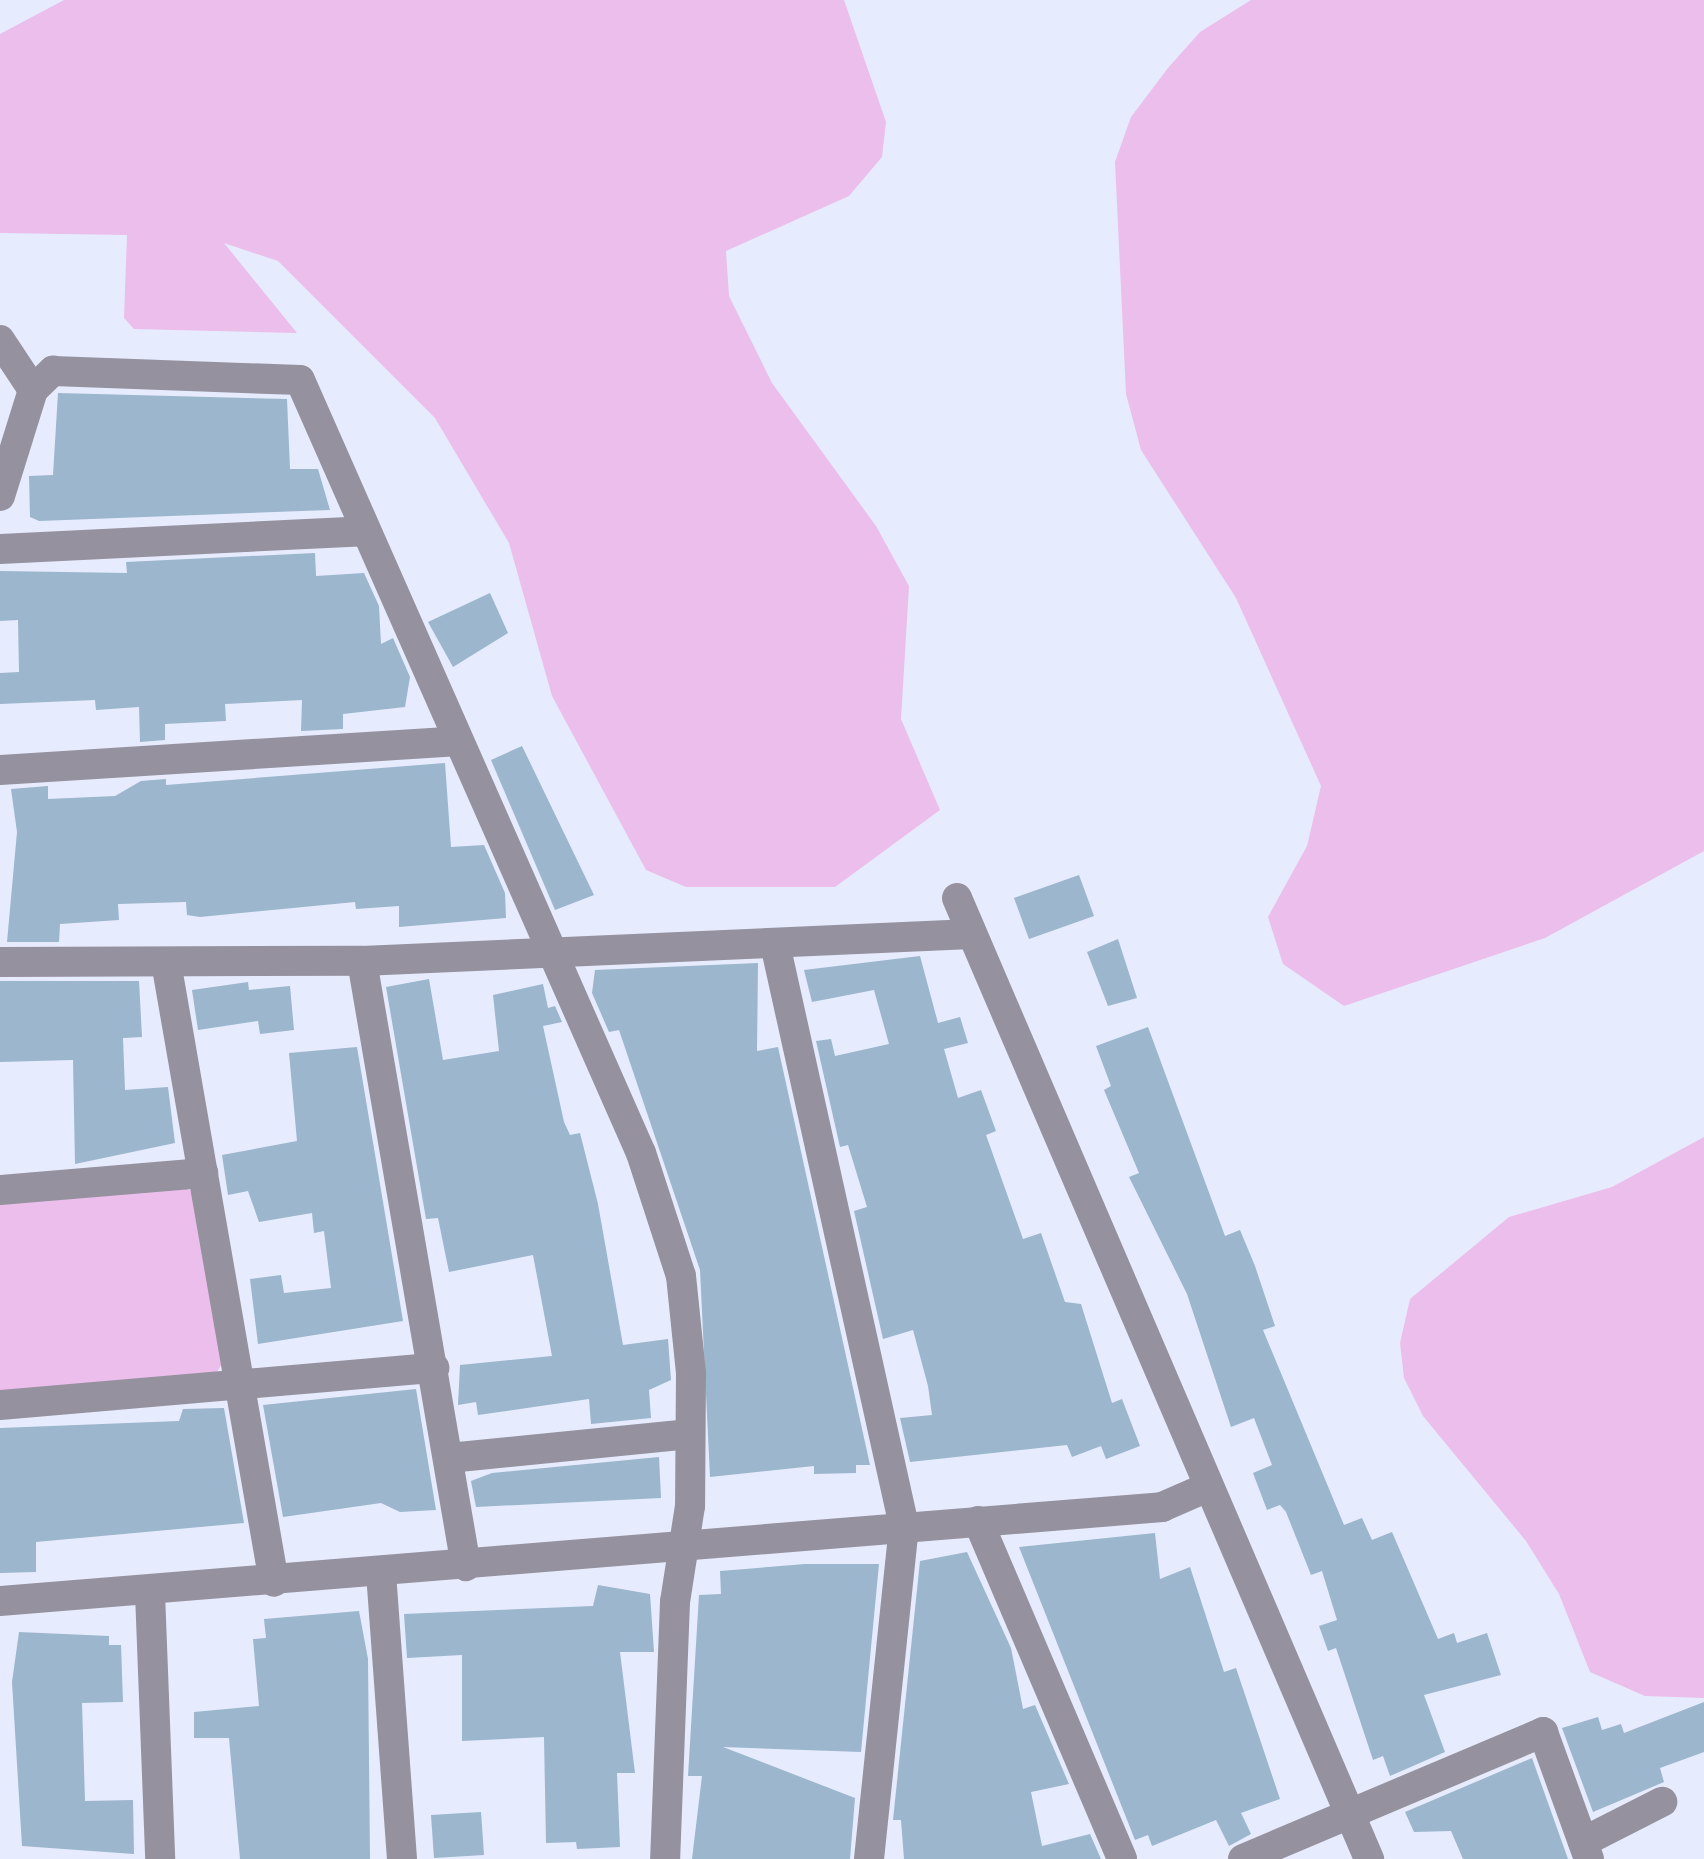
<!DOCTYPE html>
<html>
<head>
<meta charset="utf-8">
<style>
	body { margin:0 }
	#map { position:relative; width:1704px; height:1859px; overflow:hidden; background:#e6ebfe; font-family:"Sofia Sans Condensed",sans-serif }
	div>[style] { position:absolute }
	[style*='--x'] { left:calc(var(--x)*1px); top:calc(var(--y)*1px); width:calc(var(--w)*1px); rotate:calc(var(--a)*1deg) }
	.green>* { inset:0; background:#ecbeec }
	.building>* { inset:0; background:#9bb6cd }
	.minor>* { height:30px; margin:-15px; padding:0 15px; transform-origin:15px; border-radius:15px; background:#95919e }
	span { translate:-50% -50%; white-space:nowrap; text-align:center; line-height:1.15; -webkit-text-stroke:9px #e6ebfe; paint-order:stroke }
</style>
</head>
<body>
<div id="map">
	<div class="green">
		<div style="clip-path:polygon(64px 0,844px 0,886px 122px,882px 157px,849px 196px,726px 251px,729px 296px,772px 383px,876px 526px,909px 586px,901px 719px,940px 810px,835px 887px,686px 887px,646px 870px,552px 696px,509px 543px,435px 418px,278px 261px,224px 243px,297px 333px,134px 329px,124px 318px,127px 235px,0 233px,0 34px)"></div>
		<div style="clip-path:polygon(1251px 0,1704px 0,1704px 851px,1545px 938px,1344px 1006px,1283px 964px,1268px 917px,1307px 846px,1321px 786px,1236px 598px,1141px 450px,1126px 394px,1115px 162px,1131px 117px,1168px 68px,1200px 32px)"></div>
		<div style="clip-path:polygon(1704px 1137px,1704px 1698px,1645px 1696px,1590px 1672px,1559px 1594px,1526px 1541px,1423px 1416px,1404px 1378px,1400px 1343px,1410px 1299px,1509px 1217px,1612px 1187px)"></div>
		<div style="clip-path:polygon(184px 1187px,196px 1194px,223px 1362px,215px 1375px,0 1395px,0 1204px)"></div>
	</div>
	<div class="building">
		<div style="clip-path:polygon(58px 393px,287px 399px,290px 469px,318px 469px,330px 510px,39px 521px,30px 517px,29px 476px,53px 475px)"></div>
		<div style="clip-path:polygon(315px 553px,316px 576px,364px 573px,379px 606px,381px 644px,393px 638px,410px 677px,405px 707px,343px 714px,343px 729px,301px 731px,302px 700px,225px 704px,226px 721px,165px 724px,165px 740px,140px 742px,139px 707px,96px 710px,95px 700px,0 704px,0 673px,19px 672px,18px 620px,0 621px,0 571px,127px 573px,126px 562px)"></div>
		<div style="clip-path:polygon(490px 593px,508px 633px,453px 667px,428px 622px)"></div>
		<div style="clip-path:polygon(522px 746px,594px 895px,555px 910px,491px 760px)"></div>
		<div style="clip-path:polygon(445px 763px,451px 847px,484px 845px,505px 893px,506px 918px,399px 927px,399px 906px,356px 909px,355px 902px,200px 917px,187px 915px,186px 902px,118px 904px,119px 920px,60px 924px,59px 942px,7px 942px,17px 832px,11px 789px,48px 786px,48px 799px,115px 796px,141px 781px,166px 779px,166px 785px)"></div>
		<div style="clip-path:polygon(1079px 875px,1094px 916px,1029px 939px,1014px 898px)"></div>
		<div style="clip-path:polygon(1118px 939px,1137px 998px,1108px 1006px,1087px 952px)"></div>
		<div style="clip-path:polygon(920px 956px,938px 1023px,960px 1017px,968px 1043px,944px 1049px,958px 1098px,981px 1090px,996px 1131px,986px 1135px,1023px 1239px,1041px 1233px,1065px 1302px,1081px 1304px,1112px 1403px,1122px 1399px,1140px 1446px,1106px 1459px,1101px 1446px,1072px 1457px,1067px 1445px,910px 1462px,900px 1418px,932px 1415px,928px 1386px,913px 1330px,883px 1339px,854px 1211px,867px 1207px,848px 1145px,840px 1147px,816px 1041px,831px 1039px,835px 1056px,889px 1044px,874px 990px,812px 1002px,804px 970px)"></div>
		<div style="clip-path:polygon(758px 963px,757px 1051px,778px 1047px,870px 1465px,856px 1465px,856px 1473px,814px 1474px,814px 1466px,710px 1477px,700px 1270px,619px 1030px,609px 1032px,592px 993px,595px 970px)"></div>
		<div style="clip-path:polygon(429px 979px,443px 1060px,499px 1051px,493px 995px,543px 984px,548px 1008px,555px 1006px,562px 1022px,543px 1026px,564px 1122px,570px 1135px,580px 1133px,598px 1204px,623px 1345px,668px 1339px,671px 1380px,649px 1390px,651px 1418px,591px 1424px,589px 1399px,478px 1415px,476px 1402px,458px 1405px,460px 1365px,552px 1356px,533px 1255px,449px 1272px,438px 1218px,426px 1219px,386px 987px)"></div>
		<div style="clip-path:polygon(0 981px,139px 981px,142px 1037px,123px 1038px,125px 1090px,168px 1087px,175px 1143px,75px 1164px,73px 1060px,0 1062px)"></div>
		<div style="clip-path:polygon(248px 982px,249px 990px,290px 986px,294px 1030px,260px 1034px,258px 1021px,198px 1030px,192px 990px)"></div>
		<div style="clip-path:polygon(1148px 1027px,1225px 1236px,1240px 1230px,1255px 1266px,1275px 1326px,1263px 1330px,1344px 1525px,1362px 1518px,1372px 1540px,1392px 1532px,1438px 1639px,1454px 1633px,1457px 1643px,1487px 1633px,1501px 1675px,1424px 1695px,1445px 1752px,1390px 1776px,1383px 1756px,1373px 1760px,1336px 1648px,1328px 1651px,1319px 1626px,1337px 1620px,1322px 1571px,1311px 1575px,1286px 1512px,1280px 1505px,1267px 1510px,1253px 1473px,1272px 1465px,1254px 1418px,1231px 1427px,1187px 1294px,1129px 1177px,1139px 1173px,1104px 1090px,1111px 1086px,1096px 1046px)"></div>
		<div style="clip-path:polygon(357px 1047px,403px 1321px,258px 1344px,250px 1279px,281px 1275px,284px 1293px,331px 1288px,324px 1231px,314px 1233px,312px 1213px,259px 1222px,248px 1191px,228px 1195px,222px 1155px,297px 1141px,289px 1053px)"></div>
		<div style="clip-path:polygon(416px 1389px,436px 1510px,400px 1512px,381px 1503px,283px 1517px,263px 1405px)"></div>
		<div style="clip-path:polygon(224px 1408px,244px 1523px,36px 1542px,36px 1572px,0 1573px,0 1428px,179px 1421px,183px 1409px)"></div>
		<div style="clip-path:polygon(659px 1457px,661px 1498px,476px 1507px,471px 1481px,492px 1473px)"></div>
		<div style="clip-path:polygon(1155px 1533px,1160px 1579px,1190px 1567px,1224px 1672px,1236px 1668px,1280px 1799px,1241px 1813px,1251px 1834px,1229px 1846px,1216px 1820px,1152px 1846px,1148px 1835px,1135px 1840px,1019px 1547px)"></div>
		<div style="clip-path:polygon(967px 1552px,1011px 1648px,1023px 1709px,1035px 1705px,1069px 1784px,1031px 1792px,1042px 1846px,1090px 1834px,1101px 1859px,904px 1859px,901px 1820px,893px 1820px,920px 1561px)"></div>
		<div style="clip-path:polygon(805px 1564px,879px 1564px,861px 1752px,723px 1747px,855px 1798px,850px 1859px,692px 1859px,702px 1776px,688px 1776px,699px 1595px,721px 1594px,720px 1571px)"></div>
		<div style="clip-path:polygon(598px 1585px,650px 1594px,654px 1652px,620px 1652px,635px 1773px,617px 1773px,620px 1847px,577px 1849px,576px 1842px,546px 1843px,544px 1737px,462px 1741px,462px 1655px,407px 1658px,404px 1614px,593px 1606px)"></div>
		<div style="clip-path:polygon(359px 1611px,368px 1659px,370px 1859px,240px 1859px,229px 1738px,194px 1738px,194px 1712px,259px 1706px,253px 1639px,266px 1638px,264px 1619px)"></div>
		<div style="clip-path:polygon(19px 1632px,109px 1636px,109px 1645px,121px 1645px,123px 1702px,82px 1703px,85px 1801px,133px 1800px,134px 1854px,22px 1846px,12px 1682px)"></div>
		<div style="clip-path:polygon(1704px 1702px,1704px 1752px,1660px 1768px,1664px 1782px,1593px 1812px,1562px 1728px,1598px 1717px,1602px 1730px,1621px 1724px,1624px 1733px)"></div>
		<div style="clip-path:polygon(1532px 1758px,1568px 1859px,1463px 1859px,1451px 1831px,1414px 1832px,1405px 1812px)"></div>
		<div style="clip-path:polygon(481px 1812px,484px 1855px,434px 1858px,431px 1815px)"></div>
	</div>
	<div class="minor">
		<div style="--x:0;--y:340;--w:60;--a:56.6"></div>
		<div style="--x:0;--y:496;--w:111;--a:-72.7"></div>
		<div style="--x:33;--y:390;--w:28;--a:-44"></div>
		<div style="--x:53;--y:371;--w:247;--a:2.1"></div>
		<div style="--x:300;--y:380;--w:845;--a:66.2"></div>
		<div style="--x:641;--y:1153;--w:129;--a:72"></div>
		<div style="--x:681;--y:1276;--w:98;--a:84.1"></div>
		<div style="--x:691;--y:1373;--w:133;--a:90.4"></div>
		<div style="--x:690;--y:1506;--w:97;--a:98.9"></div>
		<div style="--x:675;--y:1602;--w:257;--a:92.2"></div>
		<div style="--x:0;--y:549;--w:364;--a:-2.8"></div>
		<div style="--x:0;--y:770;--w:456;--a:-3.6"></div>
		<div style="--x:957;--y:898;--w:1046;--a:66.79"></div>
		<div style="--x:775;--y:944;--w:596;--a:77.5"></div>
		<div style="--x:904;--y:1526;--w:335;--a:96"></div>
		<div style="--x:362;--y:961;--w:614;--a:80.25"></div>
		<div style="--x:0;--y:962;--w:362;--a:-0.2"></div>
		<div style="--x:362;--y:961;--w:610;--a:-2.54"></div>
		<div style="--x:166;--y:962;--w:629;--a:80.12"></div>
		<div style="--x:0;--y:1190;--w:204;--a:-4.8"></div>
		<div style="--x:0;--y:1405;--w:436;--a:-4.9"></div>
		<div style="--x:449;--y:1458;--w:242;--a:-5.7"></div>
		<div style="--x:978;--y:1521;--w:367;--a:66.9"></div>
		<div style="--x:381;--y:1573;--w:287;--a:85.8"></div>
		<div style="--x:150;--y:1593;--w:266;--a:87.8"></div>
		<div style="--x:0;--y:1601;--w:1166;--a:-4.62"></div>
		<div style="--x:1162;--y:1507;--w:50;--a:-23.5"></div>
		<div style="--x:1583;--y:1842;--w:89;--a:-26.9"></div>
		<div style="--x:1243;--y:1859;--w:326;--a:-22.9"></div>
		<div style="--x:1543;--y:1732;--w:135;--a:70.1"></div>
	</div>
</div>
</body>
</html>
